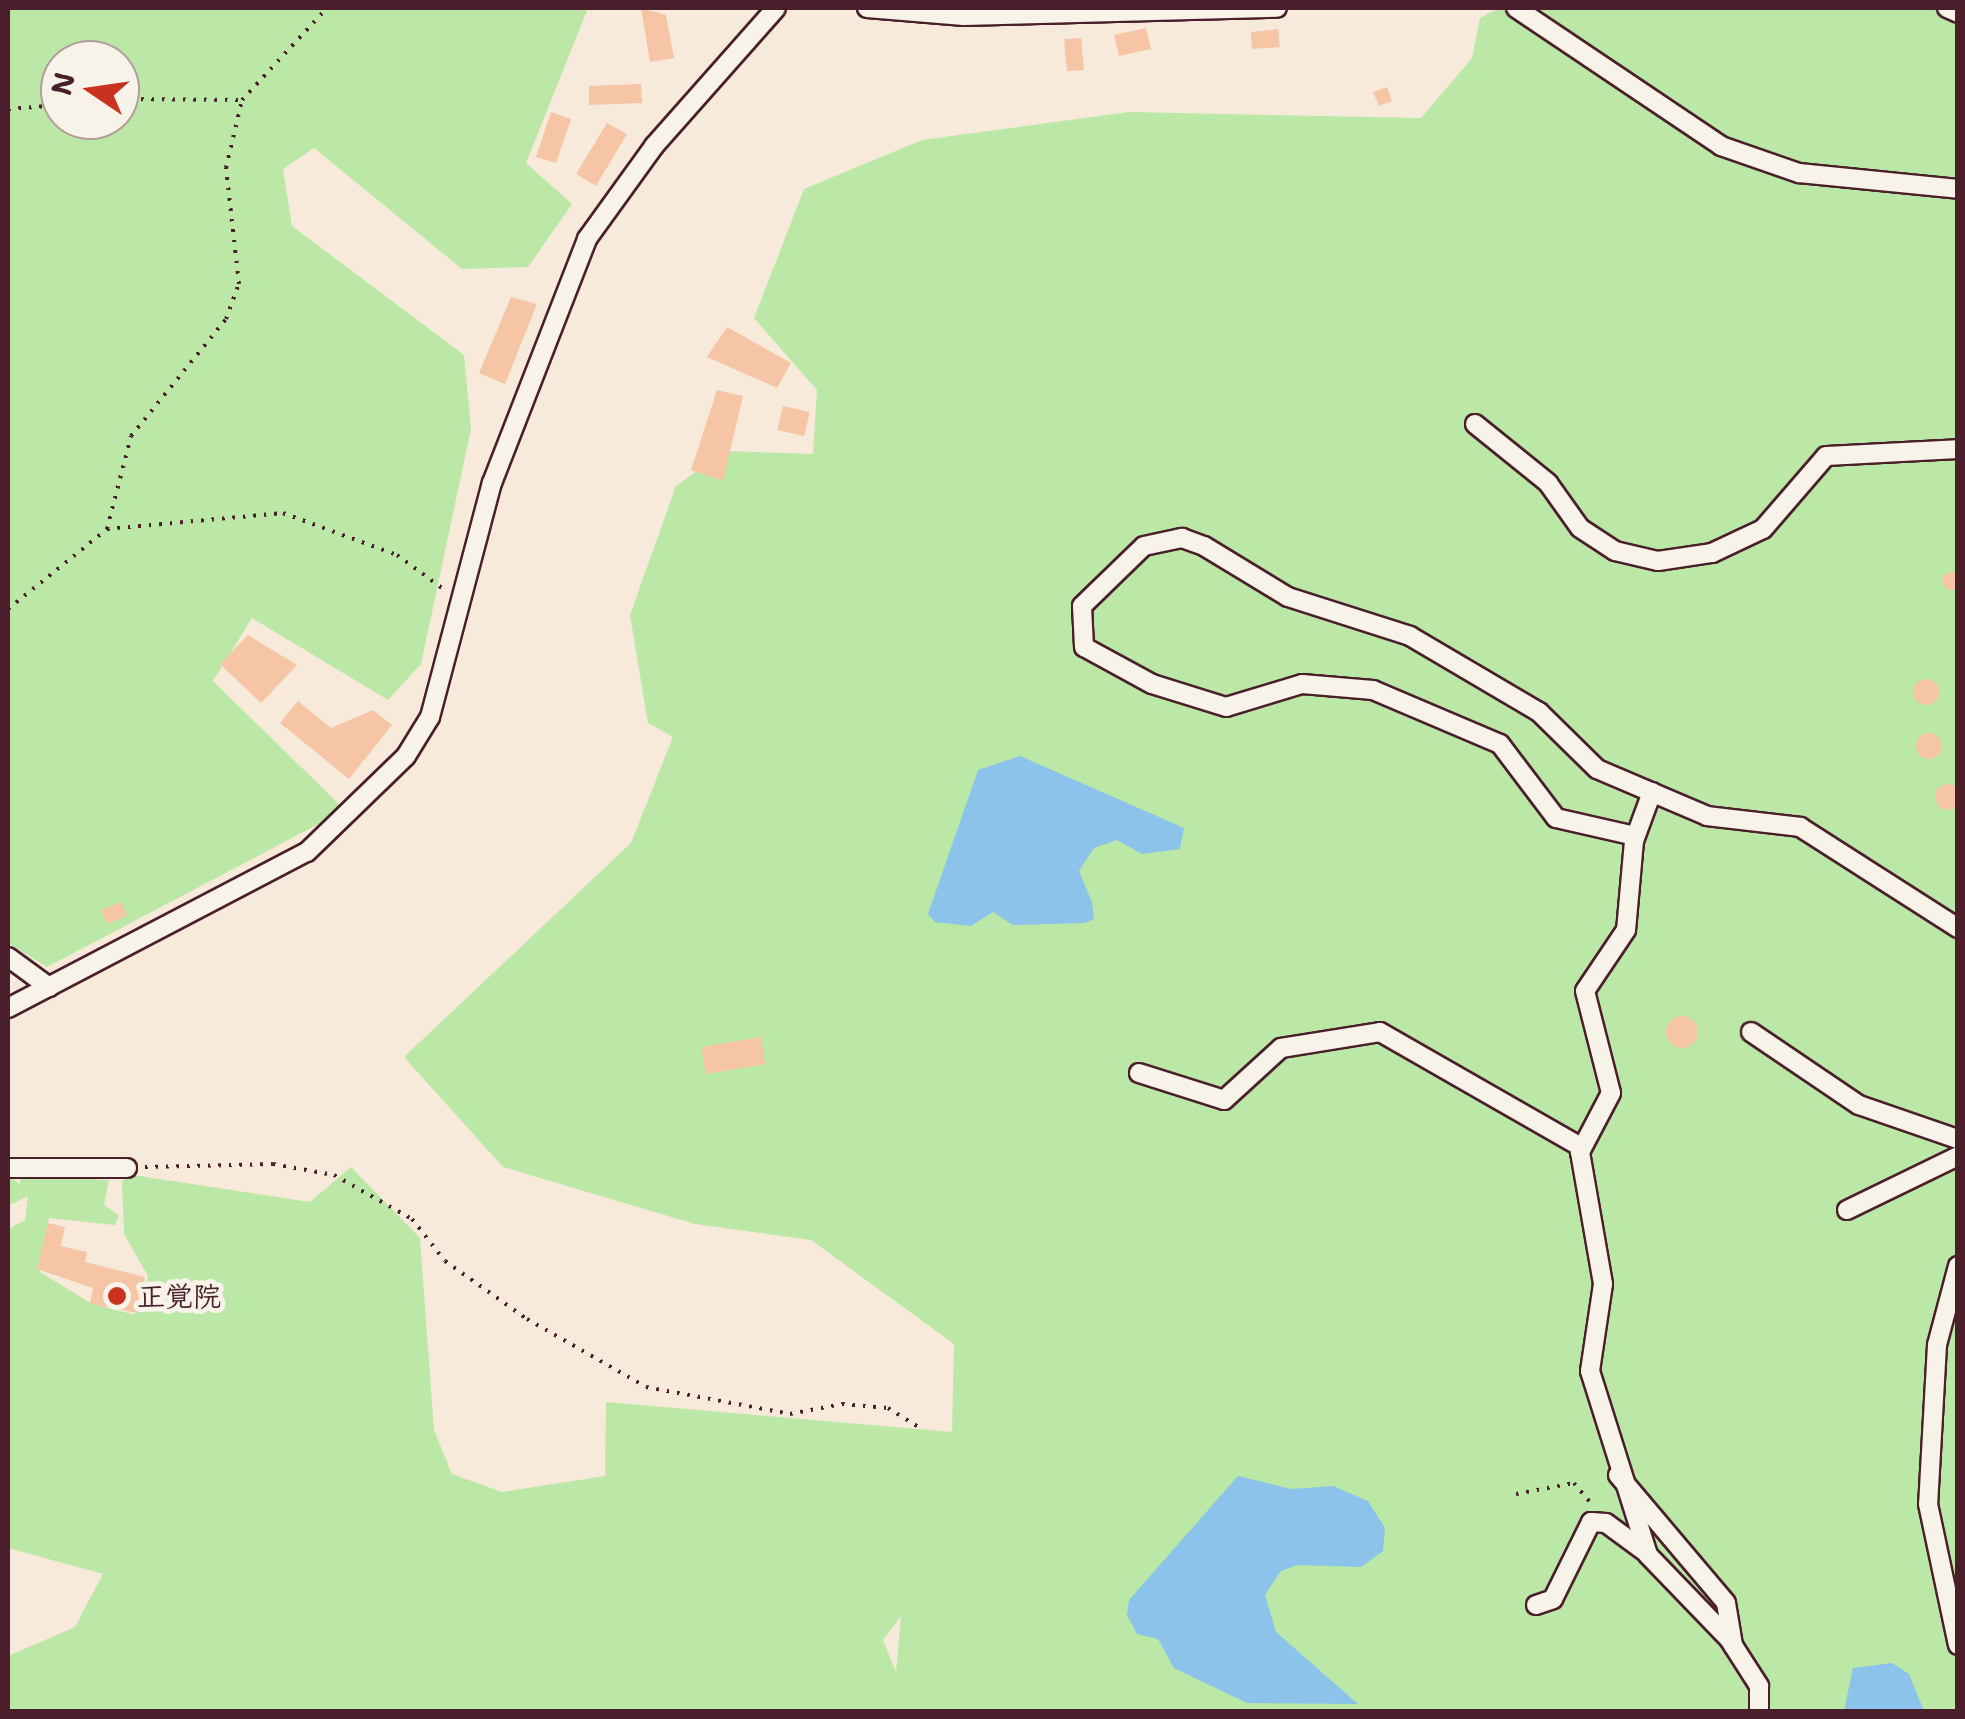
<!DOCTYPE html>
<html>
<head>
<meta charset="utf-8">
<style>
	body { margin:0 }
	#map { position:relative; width:1965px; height:1719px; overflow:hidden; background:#f7eadb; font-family:"Shantell Sans","Klee One",sans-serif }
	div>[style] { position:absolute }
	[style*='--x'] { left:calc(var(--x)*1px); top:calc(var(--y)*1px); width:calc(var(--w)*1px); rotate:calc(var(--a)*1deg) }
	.green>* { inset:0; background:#bbe8a6 }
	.water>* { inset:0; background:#8bc3ea }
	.building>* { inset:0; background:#f6c5a6 }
	.round { border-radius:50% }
	.path>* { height:4px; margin-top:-2px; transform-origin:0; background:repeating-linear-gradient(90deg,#4a1f2b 0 2.5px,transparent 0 10.5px) }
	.roads { filter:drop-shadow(2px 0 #4a1f2b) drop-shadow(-2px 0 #4a1f2b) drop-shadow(0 2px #4a1f2b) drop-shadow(0 -2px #4a1f2b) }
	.minor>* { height:18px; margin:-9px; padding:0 9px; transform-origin:9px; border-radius:9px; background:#f7f3e8 }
	.dots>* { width:28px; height:28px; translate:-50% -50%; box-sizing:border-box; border:5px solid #f7f3e8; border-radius:50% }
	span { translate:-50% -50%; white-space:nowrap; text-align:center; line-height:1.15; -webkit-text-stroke:10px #f7f3e8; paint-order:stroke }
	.poi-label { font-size:28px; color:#4a1f2b; font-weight:700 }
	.left { translate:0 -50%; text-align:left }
	.frame { position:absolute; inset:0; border:10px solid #4a1f2b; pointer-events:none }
	.north { position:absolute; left:40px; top:40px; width:100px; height:100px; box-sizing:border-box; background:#f7f3e8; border:2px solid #b29e9c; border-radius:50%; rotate:283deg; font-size:28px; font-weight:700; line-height:40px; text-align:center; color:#4a1f2b }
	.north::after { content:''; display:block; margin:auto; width:35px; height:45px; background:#c8321e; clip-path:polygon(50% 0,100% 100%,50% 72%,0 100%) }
</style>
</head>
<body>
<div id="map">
	<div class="green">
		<div style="clip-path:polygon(evenodd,8px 8px,588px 8px,526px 163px,572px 204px,528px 267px,462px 269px,314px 148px,283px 169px,292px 226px,464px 355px,471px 429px,421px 664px,388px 700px,252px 618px,213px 681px,345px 810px,47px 967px,8px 943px,8px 8px,60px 60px,120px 60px,120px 120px,60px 120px,60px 60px)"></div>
		<div style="clip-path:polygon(evenodd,1499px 8px,1957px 8px,1957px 1711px,8px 1711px,8px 1656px,75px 1627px,103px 1574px,8px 1548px,8px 1229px,25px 1220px,28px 1196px,8px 1206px,8px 1176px,20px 1184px,20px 1175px,109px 1180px,104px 1205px,119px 1215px,115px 1225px,49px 1218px,40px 1272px,92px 1304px,132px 1314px,143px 1311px,148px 1276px,124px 1234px,122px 1181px,133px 1175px,310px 1202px,351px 1167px,420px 1238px,434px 1430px,452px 1474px,502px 1492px,605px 1476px,606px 1402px,952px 1432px,954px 1344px,811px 1240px,695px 1224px,503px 1167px,404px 1057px,631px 843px,673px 737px,648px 723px,630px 615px,676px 486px,725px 451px,813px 454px,817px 390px,754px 318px,804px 189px,922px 140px,1129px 112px,1421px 118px,1472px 58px,1480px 18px,1499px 8px,901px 1616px,896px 1672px,883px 1640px,901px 1616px)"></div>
	</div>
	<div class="water">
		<div style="clip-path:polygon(1020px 756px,1184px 828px,1180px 849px,1142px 854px,1117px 840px,1094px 848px,1079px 871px,1092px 902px,1094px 919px,1085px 923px,1013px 925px,993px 912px,971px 926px,935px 922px,928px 914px,978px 770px)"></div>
		<div style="clip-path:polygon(1238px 1476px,1291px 1489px,1333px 1486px,1368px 1501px,1385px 1528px,1383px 1551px,1361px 1567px,1298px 1565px,1281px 1571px,1265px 1595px,1276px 1632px,1358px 1704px,1247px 1703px,1174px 1668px,1158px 1639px,1137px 1634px,1127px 1615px,1129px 1600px)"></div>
		<div style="clip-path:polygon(1892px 1663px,1909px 1674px,1924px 1711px,1844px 1711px,1853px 1668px)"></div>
	</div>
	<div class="building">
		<div style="clip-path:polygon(641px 8px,666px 15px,674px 58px,650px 62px)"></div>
		<div style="clip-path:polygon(1146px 28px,1151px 49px,1119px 56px,1114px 35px)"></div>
		<div style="clip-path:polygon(1278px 29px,1280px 47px,1252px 49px,1251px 32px)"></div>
		<div style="clip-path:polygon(1081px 38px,1084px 70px,1067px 71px,1064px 39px)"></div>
		<div style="clip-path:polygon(641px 84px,642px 103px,589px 105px,589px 86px)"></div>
		<div style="clip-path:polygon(1387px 87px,1392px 101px,1379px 106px,1373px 92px)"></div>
		<div style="clip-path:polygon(551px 112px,571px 119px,556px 163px,536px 157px)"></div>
		<div style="clip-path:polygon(607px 123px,627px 134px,596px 186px,576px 174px)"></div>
		<div style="clip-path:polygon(511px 297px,537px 304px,505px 384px,479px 373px)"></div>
		<div style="clip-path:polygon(727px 327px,791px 363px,777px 388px,707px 357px)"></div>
		<div style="clip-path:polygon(717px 390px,743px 396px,723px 481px,691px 470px)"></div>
		<div style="clip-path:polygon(783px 406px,810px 412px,804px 436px,777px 430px)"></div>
		<div class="round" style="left:1942px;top:572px;width:18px;height:18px"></div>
		<div style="clip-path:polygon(248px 635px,297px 665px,261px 703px,220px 664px)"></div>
		<div class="round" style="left:1913px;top:679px;width:26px;height:26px"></div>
		<div style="clip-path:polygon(298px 701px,331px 728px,373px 710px,392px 725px,349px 779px,280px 723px)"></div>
		<div class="round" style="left:1916px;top:733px;width:26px;height:26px"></div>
		<div class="round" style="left:1935px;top:784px;width:26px;height:26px"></div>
		<div style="clip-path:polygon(121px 902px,127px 916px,107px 924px,101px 910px)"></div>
		<div class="round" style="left:1666px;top:1016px;width:32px;height:32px"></div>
		<div style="clip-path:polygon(761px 1037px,765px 1064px,706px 1074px,701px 1047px)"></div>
		<div style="clip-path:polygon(48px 1223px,65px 1227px,61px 1246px,87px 1252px,85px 1262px,145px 1277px,138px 1313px,90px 1304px,93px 1288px,37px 1269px)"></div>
	</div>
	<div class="path">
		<div style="--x:120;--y:99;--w:122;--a:0.5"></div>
		<div style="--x:8;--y:109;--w:52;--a:-4.4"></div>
		<div style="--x:107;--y:529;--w:177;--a:-5.2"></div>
		<div style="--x:283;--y:513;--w:121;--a:20.2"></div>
		<div style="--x:397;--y:555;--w:61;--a:36.3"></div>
		<div style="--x:8;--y:609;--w:127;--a:-38.9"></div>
		<div style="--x:107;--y:529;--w:96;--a:-75.5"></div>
		<div style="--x:131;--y:436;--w:151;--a:-50.9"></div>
		<div style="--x:226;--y:319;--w:37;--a:-70"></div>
		<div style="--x:239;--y:284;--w:117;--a:-96.4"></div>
		<div style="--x:226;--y:168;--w:70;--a:-76.8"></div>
		<div style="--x:242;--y:100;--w:125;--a:-47.3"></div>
		<div style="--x:145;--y:1167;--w:128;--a:-1.3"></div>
		<div style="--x:273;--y:1164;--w:62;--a:10.2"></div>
		<div style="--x:334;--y:1175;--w:90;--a:29.4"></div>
		<div style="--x:412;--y:1219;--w:53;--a:51.8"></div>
		<div style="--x:445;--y:1261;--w:100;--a:35.3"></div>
		<div style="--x:527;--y:1319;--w:137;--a:29.7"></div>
		<div style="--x:646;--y:1387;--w:147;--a:10.6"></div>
		<div style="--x:790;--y:1414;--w:53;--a:-10.9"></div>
		<div style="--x:842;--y:1404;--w:46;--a:5"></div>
		<div style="--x:888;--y:1408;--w:38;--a:32"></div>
		<div style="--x:1516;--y:1494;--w:59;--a:-10.7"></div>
		<div style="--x:1574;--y:1483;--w:26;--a:50"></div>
	</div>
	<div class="roads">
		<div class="minor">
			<div style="--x:867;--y:8;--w:97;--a:4.7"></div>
			<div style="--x:964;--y:16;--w:313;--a:-1.5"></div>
			<div style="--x:1516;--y:8;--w:247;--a:33.9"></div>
			<div style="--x:1721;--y:146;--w:83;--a:19.1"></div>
			<div style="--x:1799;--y:173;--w:160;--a:5.7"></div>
			<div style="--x:1947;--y:8;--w:12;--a:24"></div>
			<div style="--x:1475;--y:424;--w:94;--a:38.9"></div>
			<div style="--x:1548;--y:483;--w:55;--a:54.6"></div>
			<div style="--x:1580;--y:528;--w:42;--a:33.3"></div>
			<div style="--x:1615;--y:551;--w:44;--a:13.1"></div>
			<div style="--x:1658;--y:561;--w:55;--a:-8.4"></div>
			<div style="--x:1712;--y:553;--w:56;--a:-25.2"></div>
			<div style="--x:1763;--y:529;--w:96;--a:-49.2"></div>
			<div style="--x:1826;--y:456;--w:132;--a:-3"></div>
			<div style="--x:1652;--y:792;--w:52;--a:110.2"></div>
			<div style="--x:1634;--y:841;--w:89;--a:95.1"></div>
			<div style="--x:1626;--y:930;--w:73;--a:123.9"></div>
			<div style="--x:1585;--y:991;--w:105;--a:75.7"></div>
			<div style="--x:1611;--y:1093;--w:67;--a:117.7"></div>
			<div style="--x:1580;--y:1152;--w:134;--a:80.1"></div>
			<div style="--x:1603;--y:1284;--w:88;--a:98.5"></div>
			<div style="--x:1590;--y:1371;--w:193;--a:72.5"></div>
			<div style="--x:1648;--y:1555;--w:117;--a:46"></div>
			<div style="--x:1729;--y:1639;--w:56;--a:57.4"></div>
			<div style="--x:1759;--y:1686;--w:26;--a:90"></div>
			<div style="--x:1635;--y:836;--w:81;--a:-167.2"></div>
			<div style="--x:1556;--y:818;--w:93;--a:-127.1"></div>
			<div style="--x:1500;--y:744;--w:138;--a:-157"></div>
			<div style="--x:1373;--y:690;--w:71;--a:-175.2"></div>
			<div style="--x:1302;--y:684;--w:79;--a:163.2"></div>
			<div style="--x:1226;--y:707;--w:77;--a:-162.7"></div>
			<div style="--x:1152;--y:684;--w:77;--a:-151.4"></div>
			<div style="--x:1084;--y:647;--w:41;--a:-92.8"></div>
			<div style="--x:1082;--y:606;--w:86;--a:-44.1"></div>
			<div style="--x:1144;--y:546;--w:39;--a:-12"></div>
			<div style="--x:1182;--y:538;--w:23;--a:20"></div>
			<div style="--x:1204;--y:546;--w:98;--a:31.3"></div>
			<div style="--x:1288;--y:597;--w:128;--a:17.7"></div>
			<div style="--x:1410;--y:636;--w:150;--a:30.5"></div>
			<div style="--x:1539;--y:712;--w:81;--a:44.5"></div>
			<div style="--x:1597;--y:769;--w:120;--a:23.1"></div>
			<div style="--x:1707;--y:816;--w:94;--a:6.7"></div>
			<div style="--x:1800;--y:827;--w:188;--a:32.6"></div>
			<div style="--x:8;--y:957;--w:51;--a:36.2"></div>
			<div style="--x:8;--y:1008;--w:337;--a:-27.6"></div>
			<div style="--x:307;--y:852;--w:138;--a:-44.1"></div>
			<div style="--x:406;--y:756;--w:46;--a:-58.4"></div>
			<div style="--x:430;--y:717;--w:242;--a:-75.2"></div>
			<div style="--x:492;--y:483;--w:262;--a:-68.7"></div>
			<div style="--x:587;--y:239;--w:115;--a:-54.2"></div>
			<div style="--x:654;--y:146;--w:184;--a:-48.5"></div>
			<div style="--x:1751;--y:1032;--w:130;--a:34.1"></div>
			<div style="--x:1859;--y:1105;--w:105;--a:19"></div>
			<div style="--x:1139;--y:1073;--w:89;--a:17.6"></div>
			<div style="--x:1224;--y:1100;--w:77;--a:-42.4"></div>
			<div style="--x:1281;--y:1048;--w:100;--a:-9.2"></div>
			<div style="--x:1380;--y:1032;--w:232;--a:29.8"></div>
			<div style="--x:8;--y:1168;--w:119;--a:0"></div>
			<div style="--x:1847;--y:1210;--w:123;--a:-25.9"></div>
			<div style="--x:1958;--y:1266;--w:82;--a:104.9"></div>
			<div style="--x:1937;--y:1345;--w:159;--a:93.2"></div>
			<div style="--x:1928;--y:1504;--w:144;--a:78"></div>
			<div style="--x:1618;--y:1475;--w:167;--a:49.8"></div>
			<div style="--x:1726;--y:1603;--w:43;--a:80.5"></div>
			<div style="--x:1536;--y:1605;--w:18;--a:-19"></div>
			<div style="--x:1553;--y:1599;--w:86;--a:-63.7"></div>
			<div style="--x:1591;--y:1522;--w:15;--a:4"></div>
			<div style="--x:1606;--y:1523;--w:52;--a:36.4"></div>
		</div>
	</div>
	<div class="dots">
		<div style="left:117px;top:1296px;background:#c8321e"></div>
	</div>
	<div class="poi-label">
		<span class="left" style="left:137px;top:1296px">正覚院</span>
	</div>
	<div class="frame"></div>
	<div class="north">N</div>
</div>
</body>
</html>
